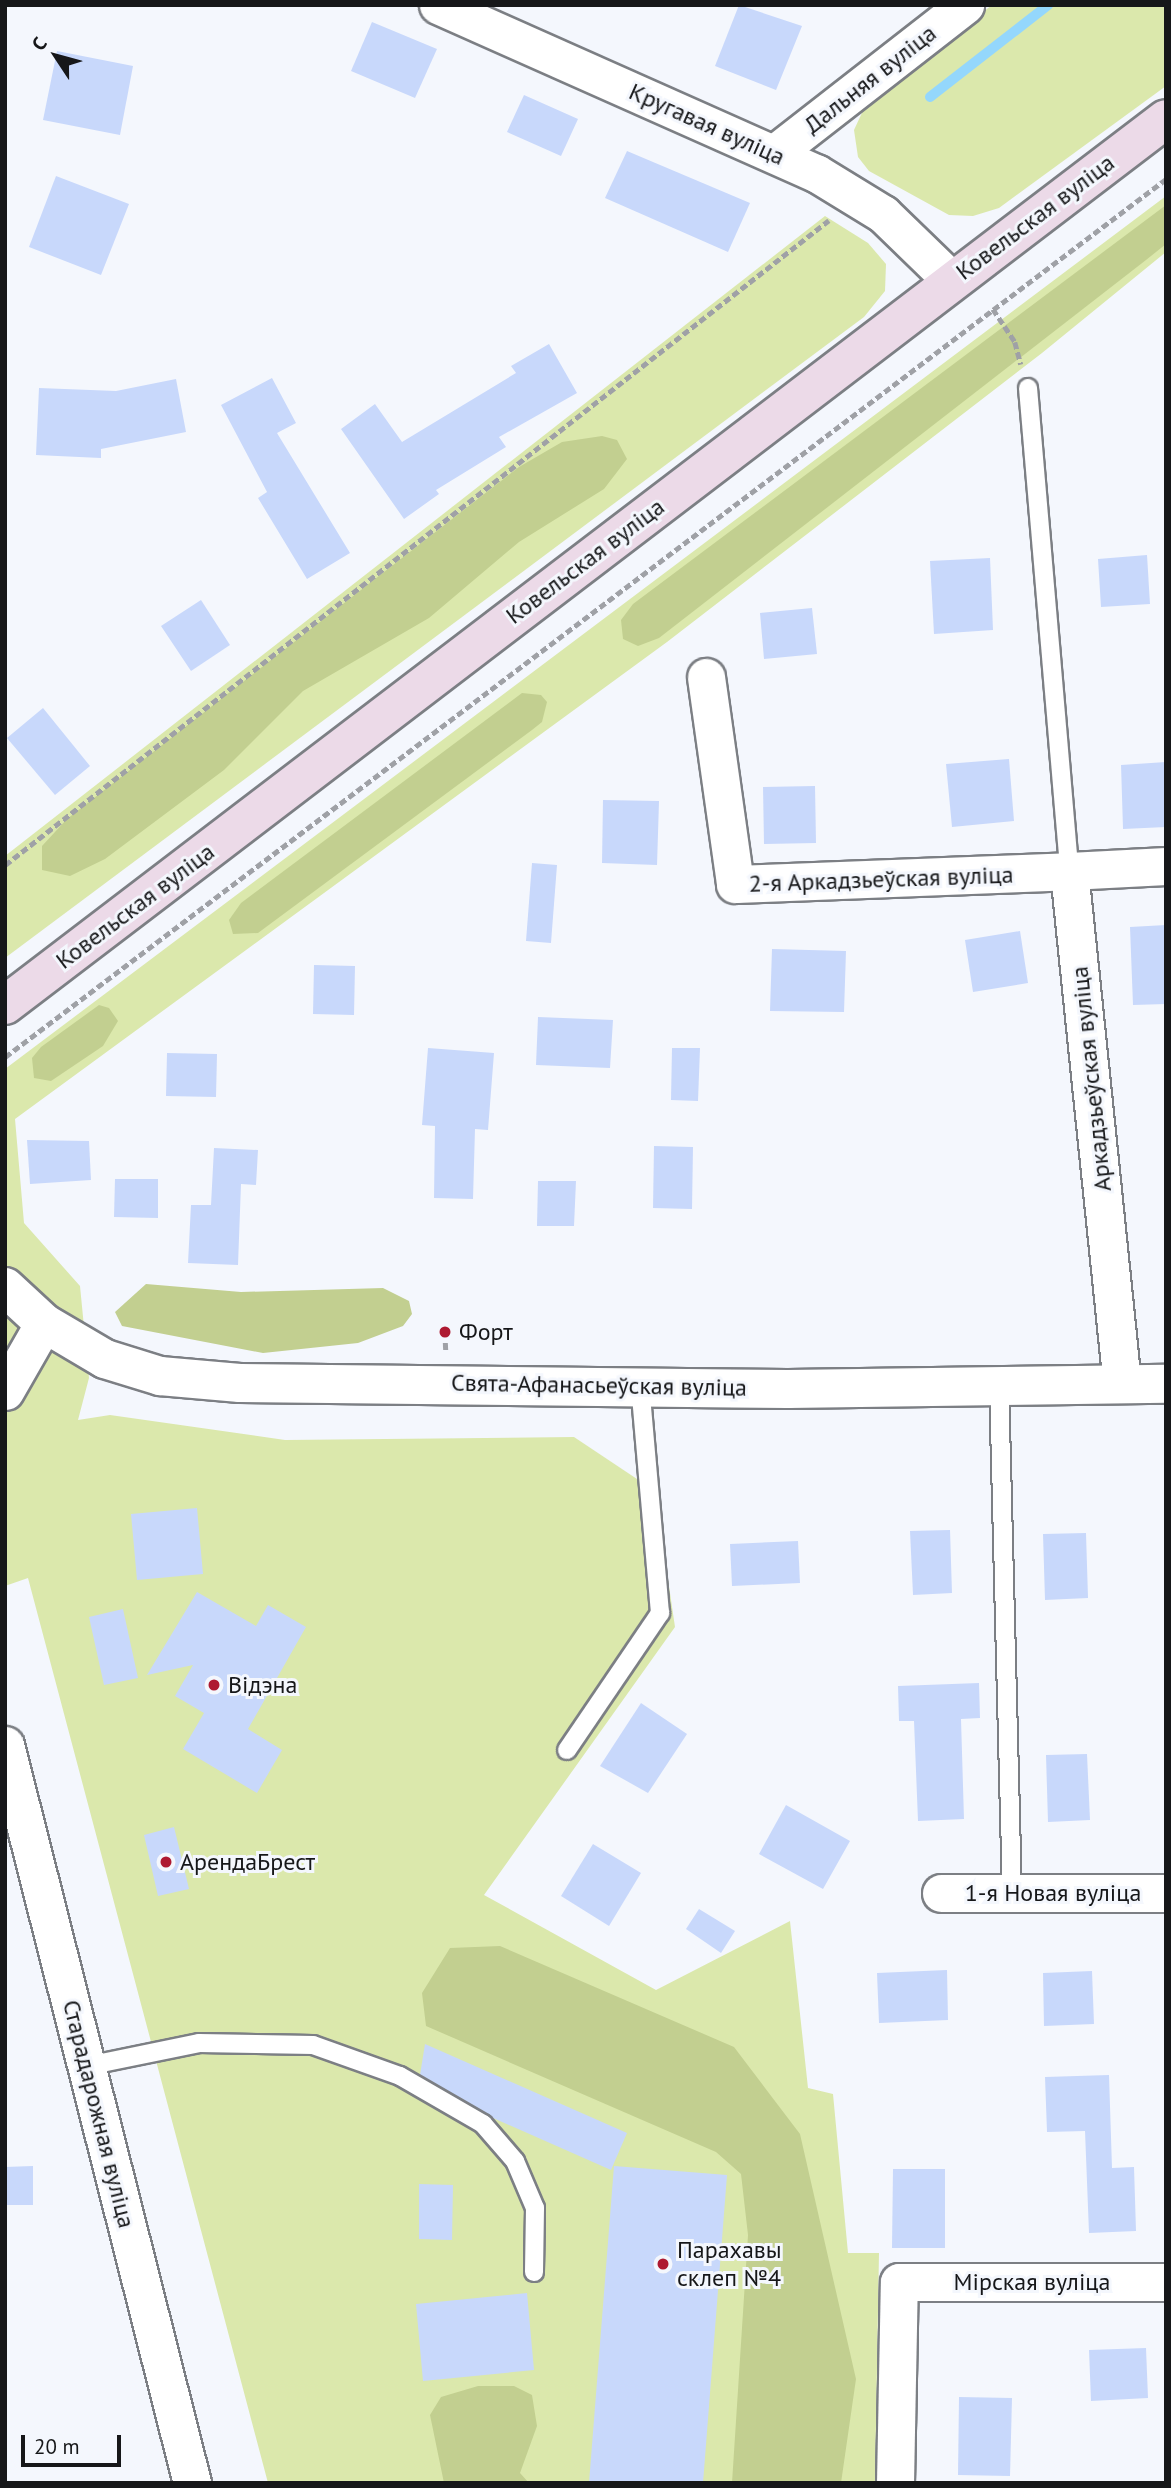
<!DOCTYPE html>
<html>
<head>
<meta charset="utf-8">
<style>
	body { margin:0 }
	#map { position:relative; width:1171px; height:2488px; overflow:hidden; background:#f4f7fd; font-family:"PT Sans",sans-serif }
	div>[style] { position:absolute }
	[style*='--x'] { left:calc(var(--x)*1px); top:calc(var(--y)*1px); width:calc(var(--w)*1px); rotate:calc(var(--a)*1deg) }
	.green>* { inset:0; background:#dbe8ac }
	.forest>* { inset:0; background:#c2cf90 }
	.stream>* { height:10px; margin:-5px; padding:0 5px; transform-origin:5px; border-radius:5px; background:#94d7fc }
	.building>* { inset:0; background:#c8d8fb }
	.path>* { height:4.5px; margin-top:-2.25px; transform-origin:0; background:repeating-linear-gradient(90deg,#9fa1a6 0 7px,transparent 0 10.5px) }
	.roads { filter:drop-shadow(2px 0 #7c7f84) drop-shadow(-2px 0 #7c7f84) drop-shadow(0 2px #7c7f84) drop-shadow(0 -2px #7c7f84) }
	.service>* { height:18px; margin:-9px; padding:0 9px; transform-origin:9px; border-radius:9px; background:#fff }
	.minor>* { height:37px; margin:-18.5px; padding:0 18.5px; transform-origin:18.5px; border-radius:18.5px; background:#fff }
	.tertiary>* { height:38px; margin:-19px; padding:0 19px; transform-origin:19px; border-radius:19px; background:#fff }
	.secondary>* { height:38px; margin:-19px; padding:0 19px; transform-origin:19px; border-radius:19px; background:#ecdae8 }
	.dots>* { width:19px; height:19px; translate:-50% -50%; box-sizing:border-box; border:4px solid #f4f7fd; border-radius:50% }
	span { translate:-50% -50%; white-space:nowrap; text-align:center; line-height:1.15; -webkit-text-stroke:6px #f4f7fd; paint-order:stroke }
	.street-label { font-size:24px; color:#161719 }
	.poi-label { font-size:24px; color:#161719 }
	.left { translate:0 -50%; text-align:left }
	.frame { position:absolute; inset:0; border:7px solid #161719; pointer-events:none }
	.north { position:absolute; left:21px; top:21px; width:70px; height:70px; -webkit-text-stroke:5px #f4f7fd; paint-order:stroke; rotate:306deg; font-size:19px; font-weight:700; line-height:28px; text-align:center; color:#161719 }
	.north::after { content:''; display:block; margin:auto; width:24px; height:32px; background:#161719; clip-path:polygon(50% 0,100% 100%,50% 72%,0 100%) }
	.scale { position:absolute; left:21px; top:2435px; width:100px; height:32px; box-sizing:border-box; border:4px solid #161719; border-top:0; padding-left:9px; font-size:21px; line-height:24px; white-space:nowrap; color:#161719; -webkit-text-stroke:5px #f4f7fd; paint-order:stroke }
</style>
</head>
<body>
<div id="map">
	<div class="green">
		<div style="clip-path:polygon(992px 5px,1166px 5px,1166px 86px,999px 208px,973px 216px,949px 215px,869px 171px,858px 157px,854px 130px,867px 102px)"></div>
		<div style="clip-path:polygon(1166px 196px,1166px 252px,1042px 353px,667px 642px,15px 1119px,24px 1223px,80px 1286px,89px 1378px,78px 1420px,110px 1415px,285px 1440px,574px 1437px,655px 1491px,675px 1627px,484px 1895px,656px 1990px,790px 1921px,808px 2088px,833px 2094px,848px 2253px,879px 2253px,875px 2483px,268px 2483px,28px 1578px,5px 1586px,5px 1069px)"></div>
		<div style="clip-path:polygon(825px 216px,868px 243px,886px 264px,885px 291px,864px 317px,5px 958px,5px 856px)"></div>
	</div>
	<div class="forest">
		<div style="clip-path:polygon(1166px 205px,1166px 244px,1146px 260px,659px 638px,638px 646px,623px 639px,621px 620px,633px 604px)"></div>
		<div style="clip-path:polygon(602px 436px,617px 440px,627px 459px,604px 489px,519px 542px,429px 618px,303px 691px,224px 770px,105px 859px,70px 876px,42px 870px,42px 846px,67px 819px,519px 467px,562px 442px)"></div>
		<div style="clip-path:polygon(522px 693px,541px 695px,547px 702px,542px 722px,532px 730px,258px 933px,233px 934px,229px 920px,241px 903px)"></div>
		<div style="clip-path:polygon(99px 1005px,109px 1008px,118px 1021px,103px 1046px,51px 1081px,34px 1078px,32px 1058px,41px 1047px)"></div>
		<div style="clip-path:polygon(146px 1284px,241px 1292px,383px 1288px,409px 1301px,412px 1314px,403px 1326px,358px 1343px,263px 1353px,122px 1326px,115px 1312px)"></div>
		<div style="clip-path:polygon(500px 1946px,734px 2047px,800px 2134px,856px 2379px,841px 2483px,732px 2483px,748px 2235px,741px 2174px,716px 2152px,426px 2026px,422px 1993px,450px 1948px)"></div>
		<div style="clip-path:polygon(478px 2386px,514px 2386px,532px 2395px,537px 2426px,520px 2473px,529px 2483px,444px 2483px,430px 2415px,441px 2397px)"></div>
	</div>
	<div class="stream">
		<div style="--x:930;--y:97;--w:150;--a:-37.9"></div>
	</div>
	<div class="building">
		<div style="clip-path:polygon(739px 5px,802px 26px,776px 90px,715px 66px)"></div>
		<div style="clip-path:polygon(372px 22px,437px 49px,415px 98px,351px 71px)"></div>
		<div style="clip-path:polygon(57px 51px,133px 66px,120px 135px,43px 120px)"></div>
		<div style="clip-path:polygon(524px 95px,578px 119px,561px 156px,507px 132px)"></div>
		<div style="clip-path:polygon(627px 151px,750px 203px,728px 252px,605px 198px)"></div>
		<div style="clip-path:polygon(56px 176px,129px 204px,101px 275px,29px 247px)"></div>
		<div style="clip-path:polygon(549px 344px,577px 393px,499px 437px,506px 447px,436px 490px,439px 494px,404px 519px,341px 429px,375px 404px,402px 442px,516px 373px,511px 366px)"></div>
		<div style="clip-path:polygon(272px 378px,296px 423px,277px 433px,350px 553px,307px 579px,258px 498px,267px 492px,221px 405px)"></div>
		<div style="clip-path:polygon(176px 379px,186px 432px,101px 449px,101px 458px,36px 455px,39px 388px,116px 391px)"></div>
		<div style="clip-path:polygon(1147px 555px,1150px 604px,1101px 607px,1098px 559px)"></div>
		<div style="clip-path:polygon(990px 558px,993px 630px,934px 634px,930px 561px)"></div>
		<div style="clip-path:polygon(201px 600px,230px 645px,191px 671px,161px 626px)"></div>
		<div style="clip-path:polygon(812px 608px,817px 654px,764px 659px,760px 613px)"></div>
		<div style="clip-path:polygon(43px 708px,90px 766px,55px 795px,7px 738px)"></div>
		<div style="clip-path:polygon(1009px 759px,1014px 821px,952px 827px,946px 764px)"></div>
		<div style="clip-path:polygon(1166px 762px,1166px 827px,1123px 829px,1121px 765px)"></div>
		<div style="clip-path:polygon(815px 786px,816px 843px,764px 844px,763px 787px)"></div>
		<div style="clip-path:polygon(603px 800px,659px 801px,657px 865px,602px 863px)"></div>
		<div style="clip-path:polygon(532px 863px,557px 865px,551px 943px,526px 941px)"></div>
		<div style="clip-path:polygon(1166px 925px,1166px 1004px,1133px 1005px,1130px 927px)"></div>
		<div style="clip-path:polygon(1020px 931px,1028px 983px,973px 992px,965px 940px)"></div>
		<div style="clip-path:polygon(772px 949px,846px 951px,844px 1012px,770px 1011px)"></div>
		<div style="clip-path:polygon(314px 965px,355px 966px,354px 1015px,313px 1014px)"></div>
		<div style="clip-path:polygon(538px 1017px,613px 1020px,610px 1068px,536px 1065px)"></div>
		<div style="clip-path:polygon(428px 1048px,494px 1053px,488px 1130px,475px 1129px,473px 1199px,434px 1198px,435px 1126px,422px 1125px)"></div>
		<div style="clip-path:polygon(672px 1048px,700px 1048px,698px 1101px,671px 1100px)"></div>
		<div style="clip-path:polygon(167px 1053px,217px 1054px,216px 1097px,166px 1096px)"></div>
		<div style="clip-path:polygon(27px 1140px,89px 1141px,91px 1180px,30px 1184px)"></div>
		<div style="clip-path:polygon(654px 1146px,693px 1147px,692px 1209px,653px 1208px)"></div>
		<div style="clip-path:polygon(214px 1148px,258px 1150px,256px 1185px,241px 1184px,238px 1265px,188px 1263px,191px 1205px,211px 1205px)"></div>
		<div style="clip-path:polygon(115px 1179px,158px 1179px,158px 1218px,114px 1217px)"></div>
		<div style="clip-path:polygon(538px 1181px,576px 1181px,574px 1226px,537px 1226px)"></div>
		<div style="clip-path:polygon(197px 1508px,203px 1574px,137px 1580px,131px 1514px)"></div>
		<div style="clip-path:polygon(950px 1530px,952px 1593px,913px 1595px,910px 1531px)"></div>
		<div style="clip-path:polygon(1086px 1533px,1088px 1598px,1045px 1600px,1043px 1534px)"></div>
		<div style="clip-path:polygon(798px 1541px,800px 1583px,732px 1586px,730px 1544px)"></div>
		<div style="clip-path:polygon(197px 1592px,256px 1626px,268px 1605px,306px 1627px,248px 1729px,282px 1750px,257px 1793px,183px 1749px,204px 1713px,175px 1696px,193px 1665px,147px 1675px)"></div>
		<div style="clip-path:polygon(123px 1609px,138px 1678px,104px 1685px,89px 1617px)"></div>
		<div style="clip-path:polygon(979px 1683px,980px 1718px,961px 1719px,964px 1819px,918px 1821px,914px 1721px,899px 1721px,898px 1686px)"></div>
		<div style="clip-path:polygon(641px 1703px,687px 1734px,648px 1793px,600px 1766px)"></div>
		<div style="clip-path:polygon(1087px 1754px,1090px 1820px,1048px 1822px,1046px 1755px)"></div>
		<div style="clip-path:polygon(786px 1805px,850px 1841px,823px 1889px,759px 1854px)"></div>
		<div style="clip-path:polygon(174px 1827px,189px 1889px,158px 1896px,144px 1835px)"></div>
		<div style="clip-path:polygon(593px 1844px,641px 1873px,609px 1926px,561px 1896px)"></div>
		<div style="clip-path:polygon(699px 1909px,735px 1931px,721px 1953px,686px 1929px)"></div>
		<div style="clip-path:polygon(947px 1970px,948px 2020px,879px 2023px,877px 1973px)"></div>
		<div style="clip-path:polygon(1092px 1971px,1094px 2024px,1044px 2026px,1043px 1973px)"></div>
		<div style="clip-path:polygon(425px 2044px,627px 2133px,611px 2170px,493px 2118px,420px 2075px)"></div>
		<div style="clip-path:polygon(1109px 2075px,1112px 2168px,1134px 2167px,1136px 2231px,1089px 2233px,1085px 2131px,1047px 2132px,1045px 2077px)"></div>
		<div style="clip-path:polygon(33px 2166px,33px 2205px,5px 2205px,5px 2167px)"></div>
		<div style="clip-path:polygon(614px 2166px,727px 2175px,703px 2483px,589px 2483px)"></div>
		<div style="clip-path:polygon(893px 2169px,945px 2169px,945px 2248px,892px 2248px)"></div>
		<div style="clip-path:polygon(419px 2184px,453px 2185px,452px 2240px,419px 2239px)"></div>
		<div style="clip-path:polygon(527px 2293px,534px 2370px,423px 2381px,416px 2304px)"></div>
		<div style="clip-path:polygon(1146px 2348px,1148px 2398px,1091px 2401px,1089px 2350px)"></div>
		<div style="clip-path:polygon(959px 2397px,1012px 2398px,1010px 2476px,958px 2475px)"></div>
	</div>
	<div class="path">
		<div style="--x:993;--y:309;--w:40;--a:56"></div>
		<div style="--x:1015;--y:342;--w:23;--a:75"></div>
		<div style="--x:5;--y:865;--w:1046;--a:-38.05"></div>
		<div style="--x:5;--y:1057;--w:1456;--a:-37.1"></div>
		<div style="--x:445;--y:1332;--w:20;--a:87"></div>
	</div>
	<div class="roads">
		<div class="service">
			<div style="--x:1028;--y:388;--w:485;--a:85.1"></div>
			<div style="--x:999;--y:1384;--w:509;--a:88.54"></div>
			<div style="--x:567;--y:1750;--w:166;--a:-55.8"></div>
			<div style="--x:660;--y:1613;--w:229;--a:-95"></div>
			<div style="--x:87;--y:2066;--w:114;--a:-11.6"></div>
			<div style="--x:199;--y:2043;--w:114;--a:1"></div>
			<div style="--x:313;--y:2045;--w:92;--a:19.6"></div>
			<div style="--x:400;--y:2076;--w:96;--a:30"></div>
			<div style="--x:483;--y:2124;--w:49;--a:49.1"></div>
			<div style="--x:515;--y:2161;--w:51;--a:66.9"></div>
			<div style="--x:535;--y:2208;--w:64;--a:90.9"></div>
		</div>
		<div class="minor">
			<div style="--x:438;--y:5;--w:414;--a:24"></div>
			<div style="--x:816;--y:173;--w:79;--a:31.5"></div>
			<div style="--x:883;--y:214;--w:95;--a:44.1"></div>
			<div style="--x:775;--y:153;--w:241;--a:-37.9"></div>
			<div style="--x:706;--y:677;--w:209;--a:82"></div>
			<div style="--x:735;--y:884;--w:334;--a:-2.2"></div>
			<div style="--x:1122;--y:1384;--w:516;--a:-95.9"></div>
			<div style="--x:1069;--y:871;--w:97;--a:-3"></div>
			<div style="--x:5;--y:1391;--w:78;--a:-60.2"></div>
			<div style="--x:5;--y:1745;--w:761;--a:75.78"></div>
			<div style="--x:941;--y:1893;--w:225;--a:0"></div>
			<div style="--x:895;--y:2483;--w:201;--a:-88.9"></div>
			<div style="--x:899;--y:2282;--w:267;--a:0"></div>
		</div>
		<div class="tertiary">
			<div style="--x:5;--y:1287;--w:53;--a:42.7"></div>
			<div style="--x:44;--y:1323;--w:71;--a:30.5"></div>
			<div style="--x:105;--y:1359;--w:58;--a:17.2"></div>
			<div style="--x:160;--y:1376;--w:80;--a:5"></div>
			<div style="--x:240;--y:1383;--w:548;--a:0.63"></div>
			<div style="--x:788;--y:1389;--w:378;--a:-0.8"></div>
		</div>
		<div class="secondary">
			<div style="--x:5;--y:1005;--w:1460;--a:-37.35"></div>
		</div>
	</div>
	<div class="dots">
		<div style="left:445px;top:1332px;background:#ae1931"></div>
		<div style="left:214px;top:1685px;background:#ae1931"></div>
		<div style="left:166px;top:1862px;background:#ae1931"></div>
		<div style="left:663px;top:2264px;background:#ae1931"></div>
	</div>
	<div class="street-label">
		<span style="left:870px;top:79px;rotate:-38deg">Дальняя вуліца</span>
		<span style="left:707px;top:124px;rotate:24deg">Кругавая вуліца</span>
		<span style="left:1035px;top:217px;rotate:-37deg">Ковельская вуліца</span>
		<span style="left:585px;top:561px;rotate:-37deg">Ковельская вуліца</span>
		<span style="left:881px;top:879px;rotate:-2deg">2-я Аркадзьеўская вуліца</span>
		<span style="left:135px;top:906px;rotate:-37deg">Ковельская вуліца</span>
		<span style="left:1091px;top:1079px;rotate:-96deg">Аркадзьеўская вуліца</span>
		<span style="left:599px;top:1385px;rotate:1deg">Свята-Афанасьеўская вуліца</span>
		<span style="left:1053px;top:1893px">1-я Новая вуліца</span>
		<span style="left:99px;top:2114px;rotate:76deg">Старадарожная вуліца</span>
		<span style="left:1032px;top:2282px">Мірская вуліца</span>
	</div>
	<div class="poi-label">
		<span class="left" style="left:459px;top:1332px">Форт</span>
		<span class="left" style="left:228px;top:1685px">Відэна</span>
		<span class="left" style="left:180px;top:1862px">АрендаБрест</span>
		<span class="left" style="left:677px;top:2264px">Парахавы<br>склеп №4</span>
	</div>
	<div class="frame"></div>
	<div class="north">С</div>
	<div class="scale">20 m</div>
</div>
</body>
</html>
